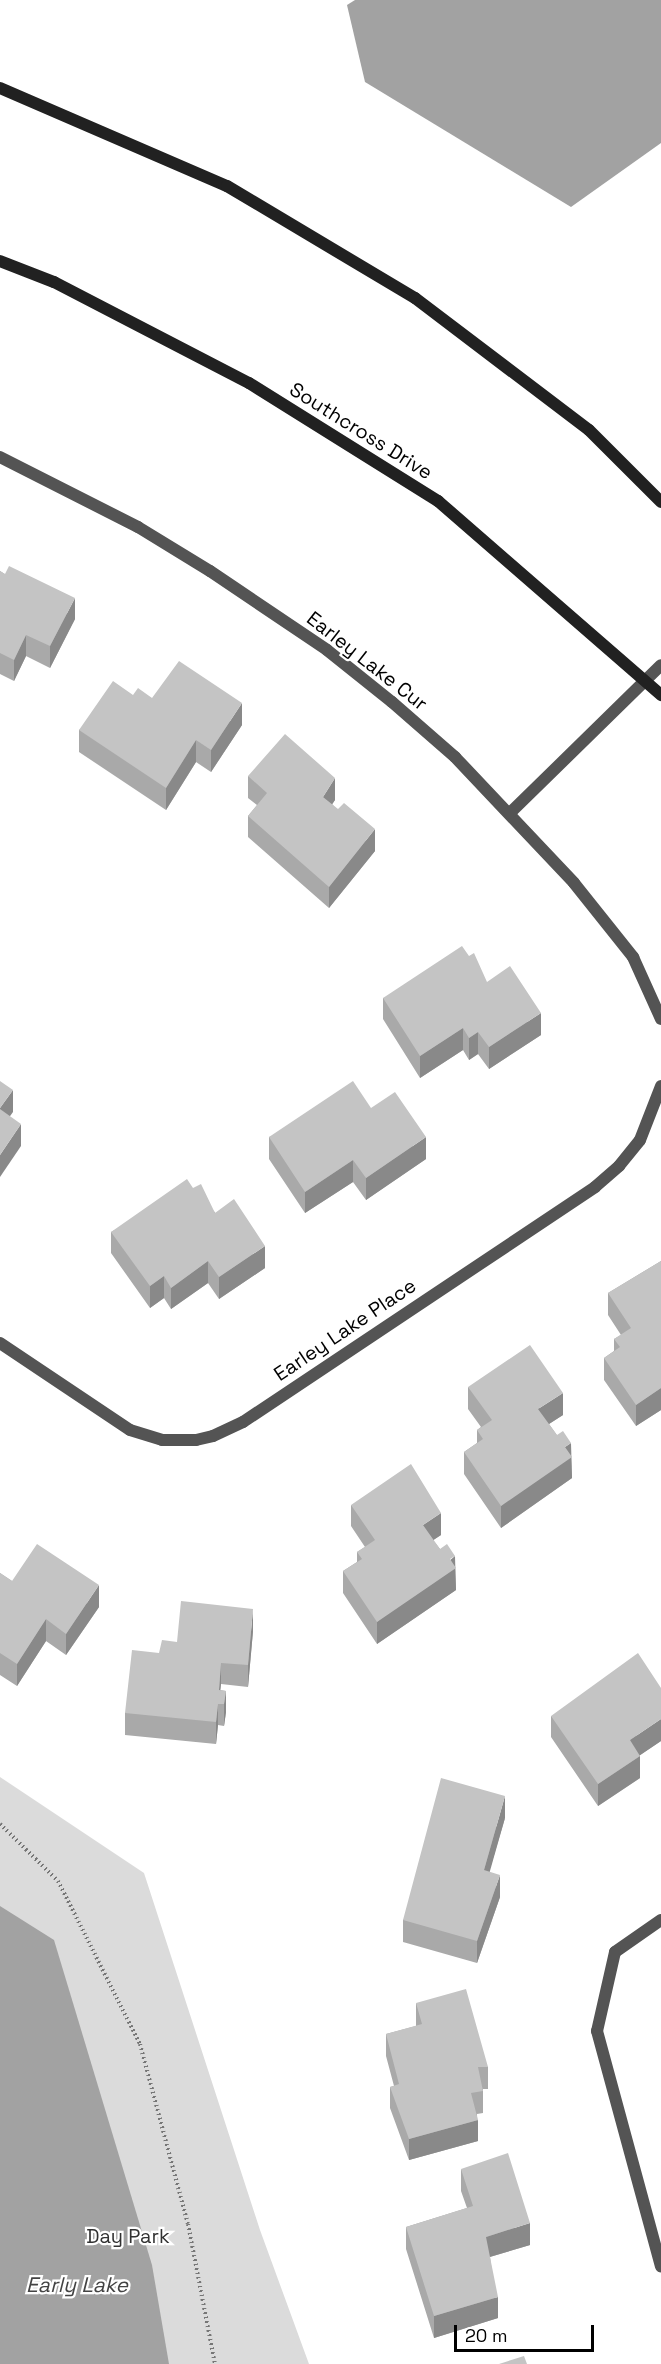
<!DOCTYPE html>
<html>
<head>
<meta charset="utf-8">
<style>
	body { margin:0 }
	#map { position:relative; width:661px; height:2364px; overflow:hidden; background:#fff; font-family:"Space Grotesk",sans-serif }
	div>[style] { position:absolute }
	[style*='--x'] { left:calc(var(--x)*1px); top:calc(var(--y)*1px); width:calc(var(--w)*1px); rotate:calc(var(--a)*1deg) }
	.green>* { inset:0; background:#dbdbdb }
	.water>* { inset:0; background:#a2a2a2 }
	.path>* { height:4px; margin-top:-2px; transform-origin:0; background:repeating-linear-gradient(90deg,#767676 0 1.5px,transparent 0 4.5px) }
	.street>* { height:12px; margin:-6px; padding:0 6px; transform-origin:6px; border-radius:6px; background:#545454 }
	.secondary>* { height:12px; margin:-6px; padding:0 6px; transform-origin:6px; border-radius:6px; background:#212121 }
	.wall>* { inset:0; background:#a9a9a9 }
	.shaded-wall>* { inset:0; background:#898989 }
	.building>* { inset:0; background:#c4c4c4 }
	span { translate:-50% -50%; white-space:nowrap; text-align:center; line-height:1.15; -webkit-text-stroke:4.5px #fff; paint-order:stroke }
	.street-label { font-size:20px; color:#000 }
	.park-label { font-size:20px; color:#323232 }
	.water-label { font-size:21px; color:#434343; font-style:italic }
	.scale { position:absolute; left:454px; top:2325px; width:140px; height:27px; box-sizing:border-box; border:3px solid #000; border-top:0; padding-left:8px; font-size:18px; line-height:21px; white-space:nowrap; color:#000; -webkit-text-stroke:4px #fff; paint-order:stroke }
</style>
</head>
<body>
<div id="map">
	<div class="green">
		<div style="clip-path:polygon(0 1777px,144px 1873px,260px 2230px,309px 2364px,0 2364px)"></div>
	</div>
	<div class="water">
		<div style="clip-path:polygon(355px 0,661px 0,661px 143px,571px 207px,365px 82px,347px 5px)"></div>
		<div style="clip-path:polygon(0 1906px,54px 1940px,152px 2265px,169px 2364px,0 2364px)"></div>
	</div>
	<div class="path">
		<div style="--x:0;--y:1824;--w:81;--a:44.5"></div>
		<div style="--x:58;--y:1881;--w:182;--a:63.3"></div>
		<div style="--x:140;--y:2044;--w:186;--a:75.1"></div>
		<div style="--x:188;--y:2224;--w:143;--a:79.1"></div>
	</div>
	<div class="street">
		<div style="--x:0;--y:457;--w:155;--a:26.9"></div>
		<div style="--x:138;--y:527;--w:84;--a:31.4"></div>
		<div style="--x:210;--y:571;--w:141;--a:34"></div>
		<div style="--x:327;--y:650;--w:83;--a:38.7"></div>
		<div style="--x:392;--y:702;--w:84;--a:41.1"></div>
		<div style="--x:455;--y:757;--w:173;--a:46.6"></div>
		<div style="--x:574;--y:883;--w:95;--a:51.4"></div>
		<div style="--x:633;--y:957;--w:68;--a:65.7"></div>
		<div style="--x:510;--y:813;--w:211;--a:-44.4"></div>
		<div style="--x:0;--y:1343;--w:156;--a:33.8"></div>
		<div style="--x:130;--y:1430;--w:34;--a:17"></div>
		<div style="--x:162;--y:1440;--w:34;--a:0"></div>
		<div style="--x:196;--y:1440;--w:17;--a:-13"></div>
		<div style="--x:213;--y:1436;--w:33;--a:-25"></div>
		<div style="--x:243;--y:1422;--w:423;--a:-33.7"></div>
		<div style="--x:595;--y:1187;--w:32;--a:-41"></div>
		<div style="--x:619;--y:1166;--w:33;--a:-51"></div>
		<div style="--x:640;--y:1140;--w:58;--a:-68.7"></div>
		<div style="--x:661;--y:1920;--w:56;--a:145.2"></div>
		<div style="--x:615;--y:1952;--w:81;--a:102.8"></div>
		<div style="--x:597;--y:2031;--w:244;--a:74.8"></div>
	</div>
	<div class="secondary">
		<div style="--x:0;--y:88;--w:247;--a:23.4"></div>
		<div style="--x:227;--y:186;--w:219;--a:30.8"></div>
		<div style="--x:415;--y:298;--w:218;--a:37.2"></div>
		<div style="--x:589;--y:430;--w:102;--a:45"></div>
		<div style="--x:0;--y:261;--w:58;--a:21.3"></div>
		<div style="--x:54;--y:282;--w:220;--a:27.4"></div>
		<div style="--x:249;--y:383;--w:223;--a:32"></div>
		<div style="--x:438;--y:501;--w:296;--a:41"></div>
	</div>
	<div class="wall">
		<div style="clip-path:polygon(0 571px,75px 619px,50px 668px,26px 656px,14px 681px,0 674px)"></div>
		<div style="clip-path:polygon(133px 695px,152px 698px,242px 725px,211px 772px,196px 762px,166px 810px,79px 752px,79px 730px)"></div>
		<div style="clip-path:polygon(248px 776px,335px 800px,332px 804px,375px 851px,329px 908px,248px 837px,248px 816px,257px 805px,248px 798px)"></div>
		<div style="clip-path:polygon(487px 982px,541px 1035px,489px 1069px,478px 1054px,469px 1060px,463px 1050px,420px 1078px,383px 1019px,383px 998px)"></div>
		<div style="clip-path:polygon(371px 1108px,426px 1159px,366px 1200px,353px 1182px,305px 1213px,269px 1159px,269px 1137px)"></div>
		<div style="clip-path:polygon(193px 1188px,265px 1268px,219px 1299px,208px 1283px,171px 1309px,164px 1298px,150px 1308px,111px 1253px,111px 1232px)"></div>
		<div style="clip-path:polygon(661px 1261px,661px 1410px,636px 1426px,604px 1380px,604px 1358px,614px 1351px,614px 1339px,621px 1335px,608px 1315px,608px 1293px)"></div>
		<div style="clip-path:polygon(468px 1387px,563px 1415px,549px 1424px,571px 1455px,572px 1478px,501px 1528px,464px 1474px,464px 1452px,477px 1443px,477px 1430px,481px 1427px,468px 1409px)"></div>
		<div style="clip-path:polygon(351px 1505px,441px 1535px,433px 1540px,440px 1549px,455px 1567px,456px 1590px,377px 1644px,343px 1593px,343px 1571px,357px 1562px,357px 1552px,365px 1547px,351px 1526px)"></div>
		<div style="clip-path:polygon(0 1573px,12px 1581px,99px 1607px,66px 1655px,46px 1641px,17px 1686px,0 1675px)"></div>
		<div style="clip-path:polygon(253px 1631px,248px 1687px,221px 1684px,220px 1690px,226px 1691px,226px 1712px,224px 1726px,218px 1725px,216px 1744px,125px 1735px,125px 1713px,177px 1642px)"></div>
		<div style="clip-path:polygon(551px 1716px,661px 1741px,640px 1755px,640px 1778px,598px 1806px,551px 1737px)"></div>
		<div style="clip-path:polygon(505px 1818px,489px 1872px,500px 1897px,477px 1963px,403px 1942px,403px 1920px)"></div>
		<div style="clip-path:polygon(416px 2003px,488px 2067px,488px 2089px,483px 2089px,483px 2113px,477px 2114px,478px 2141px,409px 2160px,390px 2108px,390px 2087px,394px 2086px,386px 2056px,386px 2034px,416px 2026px)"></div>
		<div style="clip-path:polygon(461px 2169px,530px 2245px,490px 2257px,498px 2318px,434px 2338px,406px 2249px,406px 2227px,467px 2208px,461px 2191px)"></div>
	</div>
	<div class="shaded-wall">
		<div style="clip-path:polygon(75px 598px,75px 619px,50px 668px,50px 646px)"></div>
		<div style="clip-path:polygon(26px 635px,26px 656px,14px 681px,14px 660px)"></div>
		<div style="clip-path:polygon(242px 703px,242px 725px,211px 772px,211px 750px)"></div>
		<div style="clip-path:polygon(196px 740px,196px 762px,166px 810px,166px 788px)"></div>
		<div style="clip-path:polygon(335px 778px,335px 800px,323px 818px,323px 797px)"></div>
		<div style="clip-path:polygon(375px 829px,375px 851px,329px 908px,329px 887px)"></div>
		<div style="clip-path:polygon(541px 1013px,541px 1035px,489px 1069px,489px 1047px)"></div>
		<div style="clip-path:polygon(463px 1028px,463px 1050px,420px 1078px,420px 1056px)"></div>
		<div style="clip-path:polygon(478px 1032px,478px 1054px,469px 1060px,469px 1038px)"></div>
		<div style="clip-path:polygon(13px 1090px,13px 1112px,0 1130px,0 1108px)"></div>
		<div style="clip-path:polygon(21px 1124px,21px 1146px,0 1177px,0 1155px)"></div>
		<div style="clip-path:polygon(426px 1137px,426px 1159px,366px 1200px,366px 1178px)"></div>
		<div style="clip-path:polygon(353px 1160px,353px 1182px,305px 1213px,305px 1192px)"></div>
		<div style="clip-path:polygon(265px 1246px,265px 1268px,219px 1299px,219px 1277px)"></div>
		<div style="clip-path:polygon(208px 1261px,208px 1283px,171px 1309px,171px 1288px)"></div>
		<div style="clip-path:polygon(164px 1276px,164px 1298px,150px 1308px,150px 1286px)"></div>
		<div style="clip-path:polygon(661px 1388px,661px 1410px,636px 1426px,636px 1405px)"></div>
		<div style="clip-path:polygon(563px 1393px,563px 1415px,538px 1431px,538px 1409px)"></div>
		<div style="clip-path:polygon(571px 1443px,572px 1478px,501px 1528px,501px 1506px,565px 1447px)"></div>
		<div style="clip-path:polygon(441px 1513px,441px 1535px,423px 1547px,423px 1525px)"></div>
		<div style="clip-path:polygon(455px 1556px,456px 1590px,377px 1644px,377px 1622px)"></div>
		<div style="clip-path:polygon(99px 1585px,99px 1607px,66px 1655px,66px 1634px)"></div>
		<div style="clip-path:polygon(253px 1609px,253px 1631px,248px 1687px,248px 1665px)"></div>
		<div style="clip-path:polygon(46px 1619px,46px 1641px,17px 1686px,17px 1664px)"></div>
		<div style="clip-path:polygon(221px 1663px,221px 1684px,219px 1704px,219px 1690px)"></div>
		<div style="clip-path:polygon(226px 1691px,226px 1712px,224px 1726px,224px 1704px)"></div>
		<div style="clip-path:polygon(218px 1704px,218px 1725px,216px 1744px,216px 1722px)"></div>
		<div style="clip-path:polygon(661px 1719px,661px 1741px,630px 1762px,630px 1740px)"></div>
		<div style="clip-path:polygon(640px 1756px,640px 1778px,598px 1806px,598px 1784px)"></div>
		<div style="clip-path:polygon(505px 1796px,505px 1818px,484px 1892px,484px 1870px)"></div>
		<div style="clip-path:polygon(500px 1875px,500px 1897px,477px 1963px,477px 1941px)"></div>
		<div style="clip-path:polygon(478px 2120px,478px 2141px,409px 2160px,409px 2139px)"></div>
		<div style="clip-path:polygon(530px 2223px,530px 2245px,486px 2258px,486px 2237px)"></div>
		<div style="clip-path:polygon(498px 2297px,498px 2318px,434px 2338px,434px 2316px)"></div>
	</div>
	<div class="building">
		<div style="clip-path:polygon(9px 566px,75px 598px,50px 646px,26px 635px,14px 660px,0 653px,0 571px,5px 574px)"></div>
		<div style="clip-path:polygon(179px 661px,242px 703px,211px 750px,196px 740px,166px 788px,79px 730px,113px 681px,133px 695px,138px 688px,152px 698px)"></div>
		<div style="clip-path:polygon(285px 734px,335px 778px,323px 797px,338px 809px,344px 803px,375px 829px,329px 887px,248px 816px,267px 793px,248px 776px)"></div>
		<div style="clip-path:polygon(462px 946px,469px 956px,474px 953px,487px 982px,510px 966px,541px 1013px,489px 1047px,478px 1032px,469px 1038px,463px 1028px,420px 1056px,383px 998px)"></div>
		<div style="clip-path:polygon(0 1081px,13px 1090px,0 1108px)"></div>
		<div style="clip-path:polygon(353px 1081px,371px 1108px,395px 1092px,426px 1137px,366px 1178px,353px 1160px,305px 1192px,269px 1137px)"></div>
		<div style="clip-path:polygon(0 1109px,21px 1124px,0 1155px)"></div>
		<div style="clip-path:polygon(187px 1179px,193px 1188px,201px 1184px,215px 1213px,234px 1199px,265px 1246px,219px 1277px,208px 1261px,171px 1288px,164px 1276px,150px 1286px,111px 1232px)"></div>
		<div style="clip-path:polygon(661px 1261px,661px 1388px,636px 1405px,604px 1358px,620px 1347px,614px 1339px,631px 1328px,608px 1293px)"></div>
		<div style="clip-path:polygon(530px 1345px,563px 1393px,538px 1409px,557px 1435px,563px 1431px,571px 1443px,565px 1447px,572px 1457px,501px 1506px,464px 1452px,483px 1439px,477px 1430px,492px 1420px,468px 1387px)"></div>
		<div style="clip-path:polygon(411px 1464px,441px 1513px,423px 1525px,440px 1549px,447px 1544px,455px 1556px,450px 1559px,456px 1568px,377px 1622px,343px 1571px,362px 1559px,357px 1552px,375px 1540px,351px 1505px)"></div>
		<div style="clip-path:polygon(37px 1544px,99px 1585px,66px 1634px,46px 1619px,17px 1664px,0 1653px,0 1573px,12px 1581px)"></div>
		<div style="clip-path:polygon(181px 1601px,253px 1609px,248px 1665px,221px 1663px,219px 1690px,226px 1691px,224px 1704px,218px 1704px,216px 1722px,125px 1713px,132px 1650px,159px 1653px,162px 1640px,177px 1642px)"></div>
		<div style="clip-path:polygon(638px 1653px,661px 1688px,661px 1719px,630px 1740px,640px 1756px,598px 1784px,551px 1716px)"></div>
		<div style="clip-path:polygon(441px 1778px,505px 1796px,484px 1870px,500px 1875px,477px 1941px,403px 1920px)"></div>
		<div style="clip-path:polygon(466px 1989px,488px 2067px,478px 2067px,483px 2091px,471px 2093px,478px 2120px,409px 2139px,390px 2087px,399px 2084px,386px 2034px,422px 2024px,416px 2003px)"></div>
		<div style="clip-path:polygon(508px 2153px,530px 2223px,486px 2237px,498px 2297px,434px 2316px,406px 2227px,473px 2206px,461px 2169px)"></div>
		<div style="clip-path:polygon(524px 2356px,527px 2364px,499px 2364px)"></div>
	</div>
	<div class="street-label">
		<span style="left:361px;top:431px;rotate:32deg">Southcross Drive</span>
		<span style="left:367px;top:661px;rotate:38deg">Earley Lake Cur</span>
		<span style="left:345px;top:1330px;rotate:-34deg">Earley Lake Place</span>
	</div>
	<div class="park-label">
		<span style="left:128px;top:2236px">Day Park</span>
	</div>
	<div class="water-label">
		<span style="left:77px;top:2285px">Early Lake</span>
	</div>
	<div class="scale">20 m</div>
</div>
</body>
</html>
